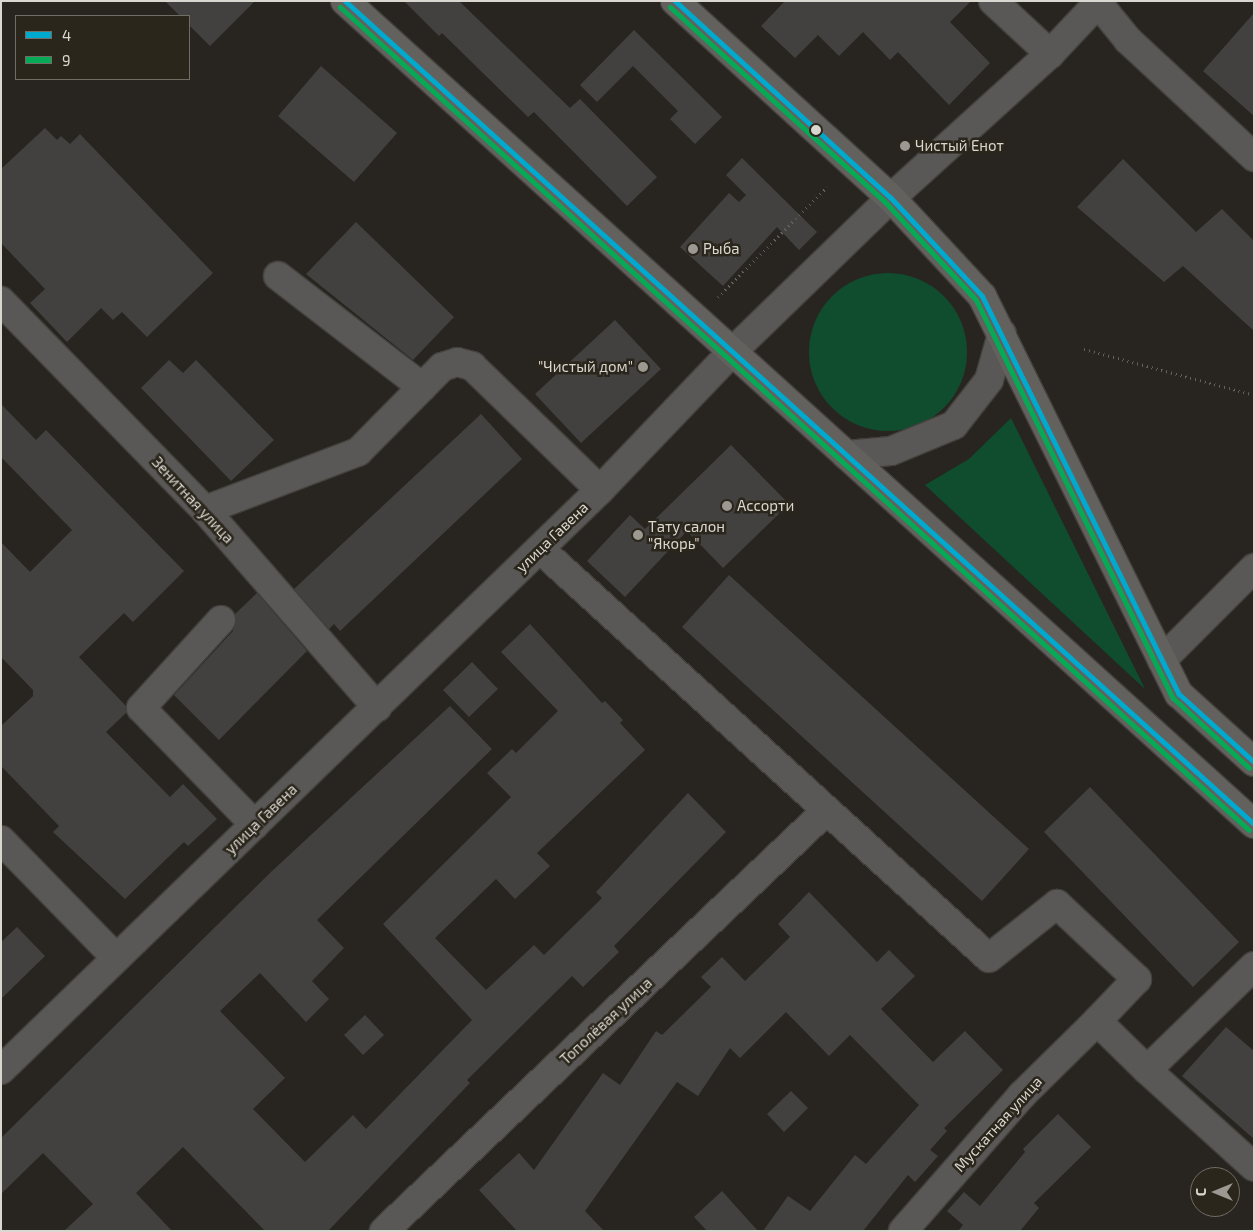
<!DOCTYPE html>
<html>
<head>
<meta charset="utf-8">
<style>
	body { margin:0 }
	#map { position:relative; width:1255px; height:1232px; overflow:hidden; background:#282520; font-family:"Exo 2",sans-serif }
	div>[style] { position:absolute }
	[style*='--x'] { left:calc(var(--x)*1px); top:calc(var(--y)*1px); width:calc(var(--w)*1px); rotate:calc(var(--a)*1deg) }
	.green>* { inset:0; background:#0f4d2e }
	.round { border-radius:50% }
	.building>* { inset:0; background:#42413f }
	.path>* { height:3px; margin-top:-1.5px; transform-origin:0; background:repeating-linear-gradient(90deg,#63615f 0 1px,transparent 0 5px) }
	.roads { filter:drop-shadow(1px 0 #44413d) drop-shadow(-1px 0 #44413d) drop-shadow(0 1px #44413d) drop-shadow(0 -1px #44413d) }
	.minor>* { height:28px; margin:-14px; padding:0 14px; transform-origin:14px; border-radius:14px; background:#595856 }
	.major>* { height:28px; margin:-14px; padding:0 14px; transform-origin:14px; border-radius:14px; background:#63615e }
	.bus-1>* { height:5px; margin:-2.5px; padding:0 2.5px; transform-origin:2.5px; border-radius:2.5px; background:#00a9ce }
	.bus-2>* { height:5px; margin:-2.5px; padding:0 2.5px; transform-origin:2.5px; border-radius:2.5px; background:#06aa56 }
	.dots>* { width:14px; height:14px; translate:-50% -50%; box-sizing:border-box; border:2px solid #2b261c; border-radius:50% }
	span { translate:-50% -50%; white-space:nowrap; text-align:center; line-height:1.15; -webkit-text-stroke:5px #2b261c; paint-order:stroke }
	.poi-label { font-size:15px; color:#dad7d0 }
	.left { translate:0 -50%; text-align:left }
	.right { translate:-100% -50%; text-align:right }
	.street-label { font-size:15px; color:#dad7d0 }
	.frame { position:absolute; inset:0; border:2px solid #dad7d0; pointer-events:none }
	.legend { position:absolute; left:15px; top:15px; width:175px; height:65px; box-sizing:border-box; background:#2b261c; border:1px solid #716d64; margin:0; padding:6px 9px; list-style:none; font-size:15px; color:#dad7d0 }
	.legend li { display:flex; align-items:center; gap:10px; height:25px }
	.legend b { width:25px; border:1px solid #716d64 }
	.north { position:absolute; left:1190px; top:1167px; width:50px; height:50px; box-sizing:border-box; background:#2b261c; border:1px solid #716d64; border-radius:50%; rotate:270deg; font-size:14px; font-weight:700; line-height:20px; text-align:center; color:#dad7d0 }
	.north::after { content:''; display:block; margin:auto; width:18px; height:22px; background:#9c9992; clip-path:polygon(50% 0,100% 100%,50% 72%,0 100%) }
</style>
</head>
<body>
<div id="map">
	<div class="green">
		<div class="round" style="left:809px;top:273px;width:158px;height:158px"></div>
		<div style="clip-path:polygon(1011px 418px,1145px 689px,925px 485px,969px 459px)"></div>
	</div>
	<div class="building">
		<div style="clip-path:polygon(165px 1px,255px 1px,210px 46px,189px 25px,189px 16px,180px 16px)"></div>
		<div style="clip-path:polygon(404px 1px,459px 1px,570px 108px,580px 99px,657px 177px,627px 206px,534px 112px,528px 117px,442px 33px,439px 36px)"></div>
		<div style="clip-path:polygon(785px 1px,971px 1px,950px 22px,990px 63px,949px 105px,898px 52px,890px 60px,863px 32px,839px 56px,818px 35px,795px 58px,761px 26px)"></div>
		<div style="clip-path:polygon(1254px 13px,1254px 116px,1203px 71px)"></div>
		<div style="clip-path:polygon(634px 30px,722px 117px,695px 144px,670px 119px,678px 111px,633px 66px,597px 102px,580px 85px)"></div>
		<div style="clip-path:polygon(321px 66px,397px 133px,354px 182px,278px 116px)"></div>
		<div style="clip-path:polygon(45px 128px,57px 140px,61px 136px,70px 144px,80px 134px,213px 273px,147px 337px,122px 312px,113px 320px,101px 308px,67px 342px,30px 303px,45px 289px,1px 243px,1px 169px)"></div>
		<div style="clip-path:polygon(742px 158px,817px 232px,799px 250px,777px 227px,723px 286px,680px 247px,729px 193px,739px 202px,746px 195px,726px 175px)"></div>
		<div style="clip-path:polygon(1123px 159px,1196px 232px,1222px 209px,1254px 241px,1254px 331px,1183px 266px,1164px 282px,1077px 207px)"></div>
		<div style="clip-path:polygon(356px 222px,454px 317px,413px 360px,306px 274px)"></div>
		<div style="clip-path:polygon(615px 320px,661px 369px,581px 443px,535px 394px)"></div>
		<div style="clip-path:polygon(169px 360px,183px 373px,196px 360px,274px 440px,231px 481px,141px 388px)"></div>
		<div style="clip-path:polygon(1px 404px,36px 440px,46px 430px,184px 571px,133px 622px,124px 613px,79px 657px,126px 706px,126px 713px,106px 732px,170px 797px,183px 784px,217px 819px,188px 846px,184px 842px,125px 899px,53px 832px,59px 826px,1px 766px,1px 726px,33px 696px,33px 690px,1px 657px,1px 542px,30px 572px,72px 530px,1px 457px)"></div>
		<div style="clip-path:polygon(481px 414px,522px 459px,340px 631px,334px 624px,329px 629px,294px 589px)"></div>
		<div style="clip-path:polygon(731px 445px,789px 504px,723px 568px,687px 531px,625px 597px,587px 561px,630px 515px,645px 529px)"></div>
		<div style="clip-path:polygon(729px 575px,1029px 849px,982px 901px,682px 627px)"></div>
		<div style="clip-path:polygon(257px 593px,307px 651px,219px 740px,174px 695px,233px 631px,235px 614px)"></div>
		<div style="clip-path:polygon(530px 624px,602px 703px,605px 701px,623px 720px,620px 723px,645px 750px,537px 853px,550px 866px,515px 899px,496px 879px,435px 938px,486px 990px,534px 945px,544px 955px,602px 898px,596px 892px,688px 793px,726px 832px,614px 946px,619px 952px,583px 987px,572px 976px,467px 1080px,470px 1083px,328px 1231px,265px 1231px,183px 1147px,136px 1193px,172px 1231px,64px 1231px,93px 1204px,43px 1153px,1px 1194px,1px 1138px,271px 872px,450px 706px,492px 749px,317px 920px,344px 948px,312px 981px,329px 999px,306px 1022px,260px 973px,220px 1011px,285px 1078px,253px 1109px,305px 1162px,353px 1115px,366px 1129px,472px 1020px,383px 924px,511px 797px,487px 773px,512px 749px,516px 753px,558px 711px,501px 652px)"></div>
		<div style="clip-path:polygon(472px 662px,498px 689px,469px 717px,443px 690px)"></div>
		<div style="clip-path:polygon(1090px 787px,1239px 942px,1193px 987px,1044px 832px)"></div>
		<div style="clip-path:polygon(809px 892px,877px 962px,889px 950px,915px 976px,881px 1009px,933px 1062px,965px 1031px,1003px 1070px,944px 1128px,947px 1131px,930px 1150px,938px 1156px,915px 1182px,908px 1175px,863px 1231px,763px 1231px,788px 1196px,810px 1211px,855px 1155px,866px 1164px,919px 1105px,850px 1035px,829px 1056px,786px 1012px,740px 1058px,730px 1048px,698px 1096px,677px 1082px,585px 1211px,604px 1231px,517px 1231px,479px 1190px,519px 1153px,534px 1170px,603px 1073px,620px 1085px,656px 1031px,662px 1035px,711px 987px,701px 977px,722px 957px,745px 981px,790px 937px,778px 924px)"></div>
		<div style="clip-path:polygon(17px 927px,45px 956px,1px 999px,1px 942px)"></div>
		<div style="clip-path:polygon(365px 1015px,384px 1035px,363px 1055px,344px 1035px)"></div>
		<div style="clip-path:polygon(1226px 1027px,1254px 1051px,1254px 1139px,1182px 1076px)"></div>
		<div style="clip-path:polygon(791px 1091px,808px 1108px,784px 1132px,767px 1114px)"></div>
		<div style="clip-path:polygon(1058px 1114px,1091px 1147px,1034px 1203px,1039px 1208px,1020px 1231px,958px 1231px,963px 1225px,947px 1211px,964px 1192px,980px 1206px,1025px 1152px,1023px 1149px)"></div>
		<div style="clip-path:polygon(722px 1191px,758px 1231px,707px 1231px,694px 1217px)"></div>
	</div>
	<div class="path">
		<div style="--x:718;--y:297;--w:155;--a:-45.3"></div>
		<div style="--x:1084;--y:349;--w:176;--a:15.1"></div>
	</div>
	<div class="roads">
		<div class="minor">
			<div style="--x:993;--y:1;--w:78;--a:42.9"></div>
			<div style="--x:1098;--y:3;--w:48;--a:51"></div>
			<div style="--x:1128;--y:40;--w:172;--a:42.9"></div>
			<div style="--x:278;--y:276;--w:182;--a:37.6"></div>
			<div style="--x:1;--y:301;--w:292;--a:45.7"></div>
			<div style="--x:205;--y:510;--w:262;--a:48.9"></div>
			<div style="--x:846;--y:455;--w:45;--a:-5.1"></div>
			<div style="--x:891;--y:451;--w:68;--a:-22.4"></div>
			<div style="--x:954;--y:425;--w:57;--a:-52.1"></div>
			<div style="--x:989;--y:380;--w:48;--a:-74.2"></div>
			<div style="--x:205;--y:510;--w:164;--a:-20.8"></div>
			<div style="--x:358;--y:452;--w:120;--a:-45.3"></div>
			<div style="--x:442;--y:367;--w:16;--a:-18"></div>
			<div style="--x:457;--y:362;--w:16;--a:15"></div>
			<div style="--x:472;--y:366;--w:178;--a:44.1"></div>
			<div style="--x:540;--y:549;--w:607;--a:42.33"></div>
			<div style="--x:989;--y:958;--w:87;--a:-38.5"></div>
			<div style="--x:1057;--y:904;--w:110;--a:43.2"></div>
			<div style="--x:1137;--y:979;--w:58;--a:133.6"></div>
			<div style="--x:1097;--y:1021;--w:70;--a:44.4"></div>
			<div style="--x:221;--y:620;--w:119;--a:132.3"></div>
			<div style="--x:141;--y:708;--w:163;--a:45.7"></div>
			<div style="--x:1162;--y:660;--w:130;--a:-45"></div>
			<div style="--x:1;--y:840;--w:165;--a:45.7"></div>
			<div style="--x:1254;--y:966;--w:149;--a:135.8"></div>
			<div style="--x:1147;--y:1070;--w:144;--a:42.2"></div>
			<div style="--x:1;--y:1070;--w:834;--a:-44.08"></div>
			<div style="--x:600;--y:490;--w:190;--a:-46.3"></div>
			<div style="--x:731;--y:353;--w:223;--a:-44.1"></div>
			<div style="--x:891;--y:198;--w:215;--a:-42.2"></div>
			<div style="--x:1050;--y:54;--w:73;--a:-46.7"></div>
			<div style="--x:384;--y:1231;--w:611;--a:-43.54"></div>
			<div style="--x:903;--y:1231;--w:181;--a:-48.8"></div>
			<div style="--x:1022;--y:1095;--w:105;--a:-44.6"></div>
		</div>
		<div class="major">
			<div style="--x:345;--y:1;--w:1226;--a:42.16"></div>
			<div style="--x:675;--y:1;--w:292;--a:42.4"></div>
			<div style="--x:891;--y:198;--w:134;--a:47.1"></div>
			<div style="--x:982;--y:296;--w:444;--a:63.7"></div>
			<div style="--x:1179;--y:694;--w:101;--a:42.2"></div>
		</div>
	</div>
	<div class="bus-1">
		<div style="--x:345;--y:1;--w:1226;--a:42.16"></div>
		<div style="--x:675;--y:1;--w:292;--a:42.4"></div>
		<div style="--x:891;--y:198;--w:134;--a:47.1"></div>
		<div style="--x:982;--y:296;--w:444;--a:63.7"></div>
		<div style="--x:1179;--y:694;--w:101;--a:42.2"></div>
	</div>
	<div class="bus-2">
		<div style="--x:340;--y:7;--w:1226;--a:42.16"></div>
		<div style="--x:670;--y:7;--w:292;--a:42.2"></div>
		<div style="--x:886;--y:203;--w:132;--a:47.1"></div>
		<div style="--x:976;--y:300;--w:444;--a:63.7"></div>
		<div style="--x:1173;--y:698;--w:103;--a:42.6"></div>
	</div>
	<div class="dots">
		<div style="left:816px;top:130px;background:#dad7d0"></div>
		<div style="left:905px;top:146px;background:#9c9992"></div>
		<div style="left:693px;top:249px;background:#9c9992"></div>
		<div style="left:643px;top:367px;background:#9c9992"></div>
		<div style="left:727px;top:506px;background:#9c9992"></div>
		<div style="left:638px;top:535px;background:#9c9992"></div>
	</div>
	<div class="poi-label">
		<span class="left" style="left:915px;top:146px">Чистый Енот</span>
		<span class="left" style="left:703px;top:249px">Рыба</span>
		<span class="right" style="left:633px;top:367px">"Чистый дом"</span>
		<span class="left" style="left:737px;top:506px">Ассорти</span>
		<span class="left" style="left:648px;top:535px">Тату салон<br>"Якорь"</span>
	</div>
	<div class="street-label">
		<span style="left:193px;top:500px;rotate:47deg">Зенитная улица</span>
		<span style="left:552px;top:537px;rotate:-44deg">улица Гавена</span>
		<span style="left:261px;top:819px;rotate:-44deg">улица Гавена</span>
		<span style="left:606px;top:1021px;rotate:-43deg">Тополёвая улица</span>
		<span style="left:998px;top:1124px;rotate:-48deg">Мускатная улица</span>
	</div>
	<div class="frame"></div>
	<ul class="legend">
	<li><b style="height:6px;background:#00a9ce"></b>4</li>
	<li><b style="height:6px;background:#06aa56"></b>9</li>
	</ul>
	<div class="north">С</div>
</div>
</body>
</html>
